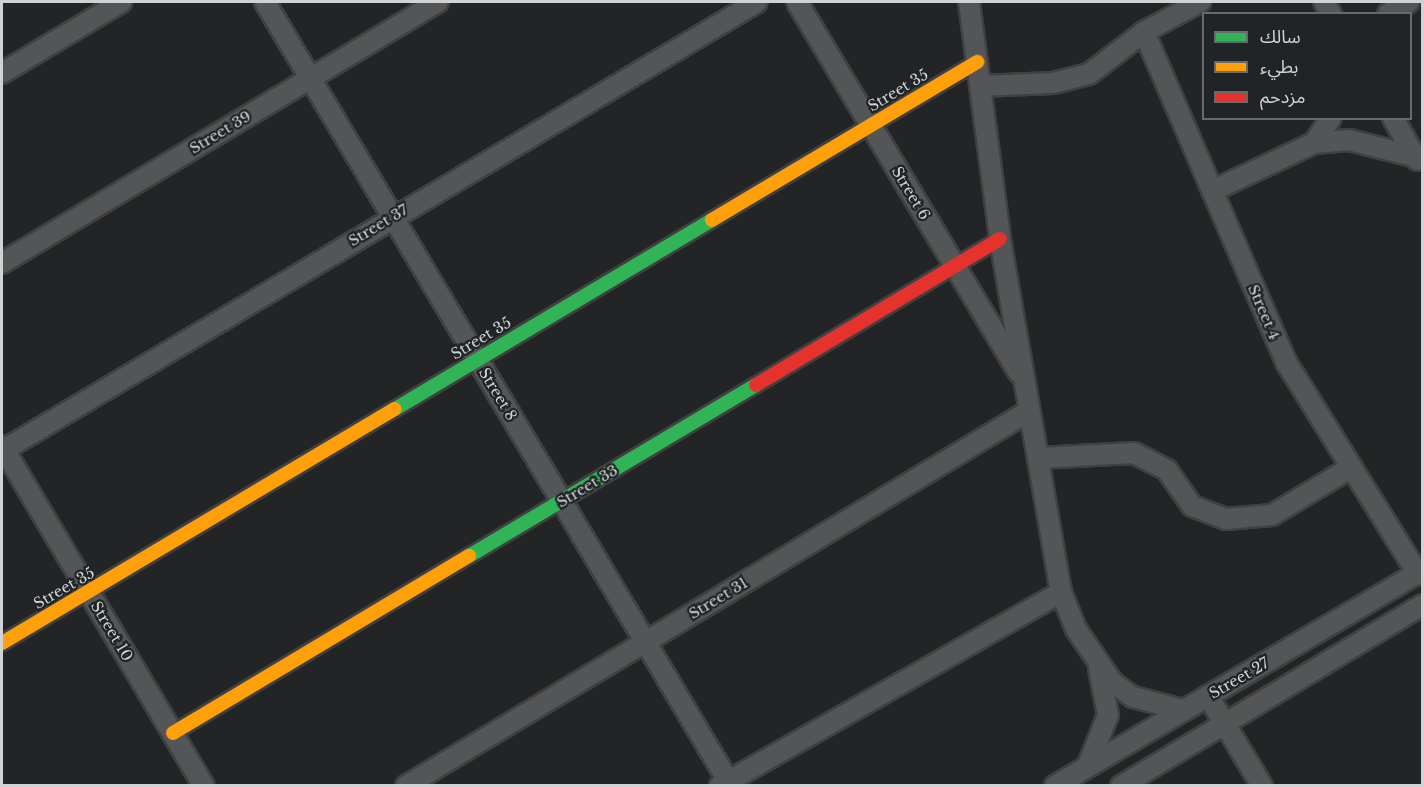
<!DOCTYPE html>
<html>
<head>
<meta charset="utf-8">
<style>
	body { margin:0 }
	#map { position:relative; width:1424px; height:787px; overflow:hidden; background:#222425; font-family:"Libre Baskerville","Noto Sans Arabic",serif }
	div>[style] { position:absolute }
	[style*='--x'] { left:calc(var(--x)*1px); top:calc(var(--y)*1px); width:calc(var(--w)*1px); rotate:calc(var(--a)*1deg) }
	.roads { filter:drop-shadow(2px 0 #3f4041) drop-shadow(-2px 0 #3f4041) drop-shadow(0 2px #3f4041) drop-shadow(0 -2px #3f4041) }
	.street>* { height:20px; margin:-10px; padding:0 10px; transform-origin:10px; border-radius:10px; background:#535556 }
	.fast>* { height:14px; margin:-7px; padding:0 7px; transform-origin:7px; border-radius:7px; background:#30b455 }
	.slow>* { height:14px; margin:-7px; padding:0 7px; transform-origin:7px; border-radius:7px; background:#ff9f0a }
	.jam>* { height:14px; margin:-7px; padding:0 7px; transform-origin:7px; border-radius:7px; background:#e5322d }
	span { translate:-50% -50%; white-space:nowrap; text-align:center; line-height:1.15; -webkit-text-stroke:4.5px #212426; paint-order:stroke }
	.street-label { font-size:15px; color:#d0d2d4 }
	.frame { position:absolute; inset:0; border:3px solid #d0d2d4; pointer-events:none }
	.legend { position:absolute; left:1202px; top:12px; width:210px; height:108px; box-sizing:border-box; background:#212426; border:2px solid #676a6c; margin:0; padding:8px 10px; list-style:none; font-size:18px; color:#d0d2d4 }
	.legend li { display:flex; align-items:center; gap:12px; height:30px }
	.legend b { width:30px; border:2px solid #676a6c }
</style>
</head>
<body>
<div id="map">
	<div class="roads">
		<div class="street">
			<div style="--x:265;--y:2;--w:912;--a:59.27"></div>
			<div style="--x:797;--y:2;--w:432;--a:59.1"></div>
			<div style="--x:969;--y:2;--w:239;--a:82.5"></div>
			<div style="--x:1000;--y:239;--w:358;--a:80.2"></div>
			<div style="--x:1061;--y:592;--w:40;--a:68"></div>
			<div style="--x:1076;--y:629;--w:64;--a:55.8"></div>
			<div style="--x:1112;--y:682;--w:26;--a:36"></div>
			<div style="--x:1133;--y:697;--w:52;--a:14.6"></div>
			<div style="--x:1324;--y:2;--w:14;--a:60"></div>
			<div style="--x:1388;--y:14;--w:24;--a:-30"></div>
			<div style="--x:1144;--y:32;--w:359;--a:66.7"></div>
			<div style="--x:1286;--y:362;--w:250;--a:58.1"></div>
			<div style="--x:2;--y:73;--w:139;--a:-30.8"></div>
			<div style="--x:980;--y:86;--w:73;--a:-2.4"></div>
			<div style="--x:1053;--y:83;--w:37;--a:-14"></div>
			<div style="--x:1089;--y:74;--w:69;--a:-37.4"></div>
			<div style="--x:1144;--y:32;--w:64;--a:-28.2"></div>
			<div style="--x:1393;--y:118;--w:48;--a:60.3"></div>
			<div style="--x:1314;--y:143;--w:30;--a:-56"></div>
			<div style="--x:1212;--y:191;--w:113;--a:-25.2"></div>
			<div style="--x:1314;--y:143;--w:35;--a:-5"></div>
			<div style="--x:1349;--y:140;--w:69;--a:14.2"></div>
			<div style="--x:2;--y:263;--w:508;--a:-30.91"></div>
			<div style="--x:2;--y:446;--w:395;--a:59.3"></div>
			<div style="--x:2;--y:451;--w:878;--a:-30.74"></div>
			<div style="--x:1038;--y:458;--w:96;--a:-3"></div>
			<div style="--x:1134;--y:453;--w:37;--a:27"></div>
			<div style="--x:1167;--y:470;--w:44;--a:55.2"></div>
			<div style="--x:1192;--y:506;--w:36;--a:21"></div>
			<div style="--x:1226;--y:519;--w:46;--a:-5"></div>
			<div style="--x:1272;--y:515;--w:93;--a:-31"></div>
			<div style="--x:1208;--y:696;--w:105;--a:59"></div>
			<div style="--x:1089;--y:763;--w:52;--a:-68.4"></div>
			<div style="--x:1108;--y:715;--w:47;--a:-101.1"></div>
			<div style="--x:406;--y:786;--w:727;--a:-31.04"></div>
			<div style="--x:720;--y:786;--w:392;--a:-29.6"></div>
			<div style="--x:1055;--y:786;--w:425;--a:-30.4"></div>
			<div style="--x:1121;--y:786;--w:351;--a:-31"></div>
		</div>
		<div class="fast">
			<div style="--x:395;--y:409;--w:369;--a:-30.8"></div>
			<div style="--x:469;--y:556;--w:334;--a:-30.8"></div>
		</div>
		<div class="slow">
			<div style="--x:712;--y:220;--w:309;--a:-30.8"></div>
			<div style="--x:2;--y:643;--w:457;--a:-30.8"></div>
			<div style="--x:173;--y:733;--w:345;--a:-30.9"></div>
		</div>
		<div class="jam">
			<div style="--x:756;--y:385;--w:284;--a:-30.9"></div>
		</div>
	</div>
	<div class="street-label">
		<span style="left:898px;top:90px;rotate:-31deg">Street 35</span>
		<span style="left:220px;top:132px;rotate:-31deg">Street 39</span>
		<span style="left:911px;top:193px;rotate:59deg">Street 6</span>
		<span style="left:378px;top:225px;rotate:-31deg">Street 37</span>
		<span style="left:1264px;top:312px;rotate:67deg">Street 4</span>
		<span style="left:481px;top:338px;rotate:-31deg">Street 35</span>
		<span style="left:498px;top:394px;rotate:59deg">Street 8</span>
		<span style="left:587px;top:486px;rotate:-31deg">Street 33</span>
		<span style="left:64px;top:588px;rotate:-30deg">Street 35</span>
		<span style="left:718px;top:598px;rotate:-31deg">Street 31</span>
		<span style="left:112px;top:631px;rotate:59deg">Street 10</span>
		<span style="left:1239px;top:678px;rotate:-30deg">Street 27</span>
	</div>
	<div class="frame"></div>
	<ul class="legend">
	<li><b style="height:8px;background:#30b455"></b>سالك</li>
	<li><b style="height:8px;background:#ff9f0a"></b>بطيء</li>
	<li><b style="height:8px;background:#e5322d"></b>مزدحم</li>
	</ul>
</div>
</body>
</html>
